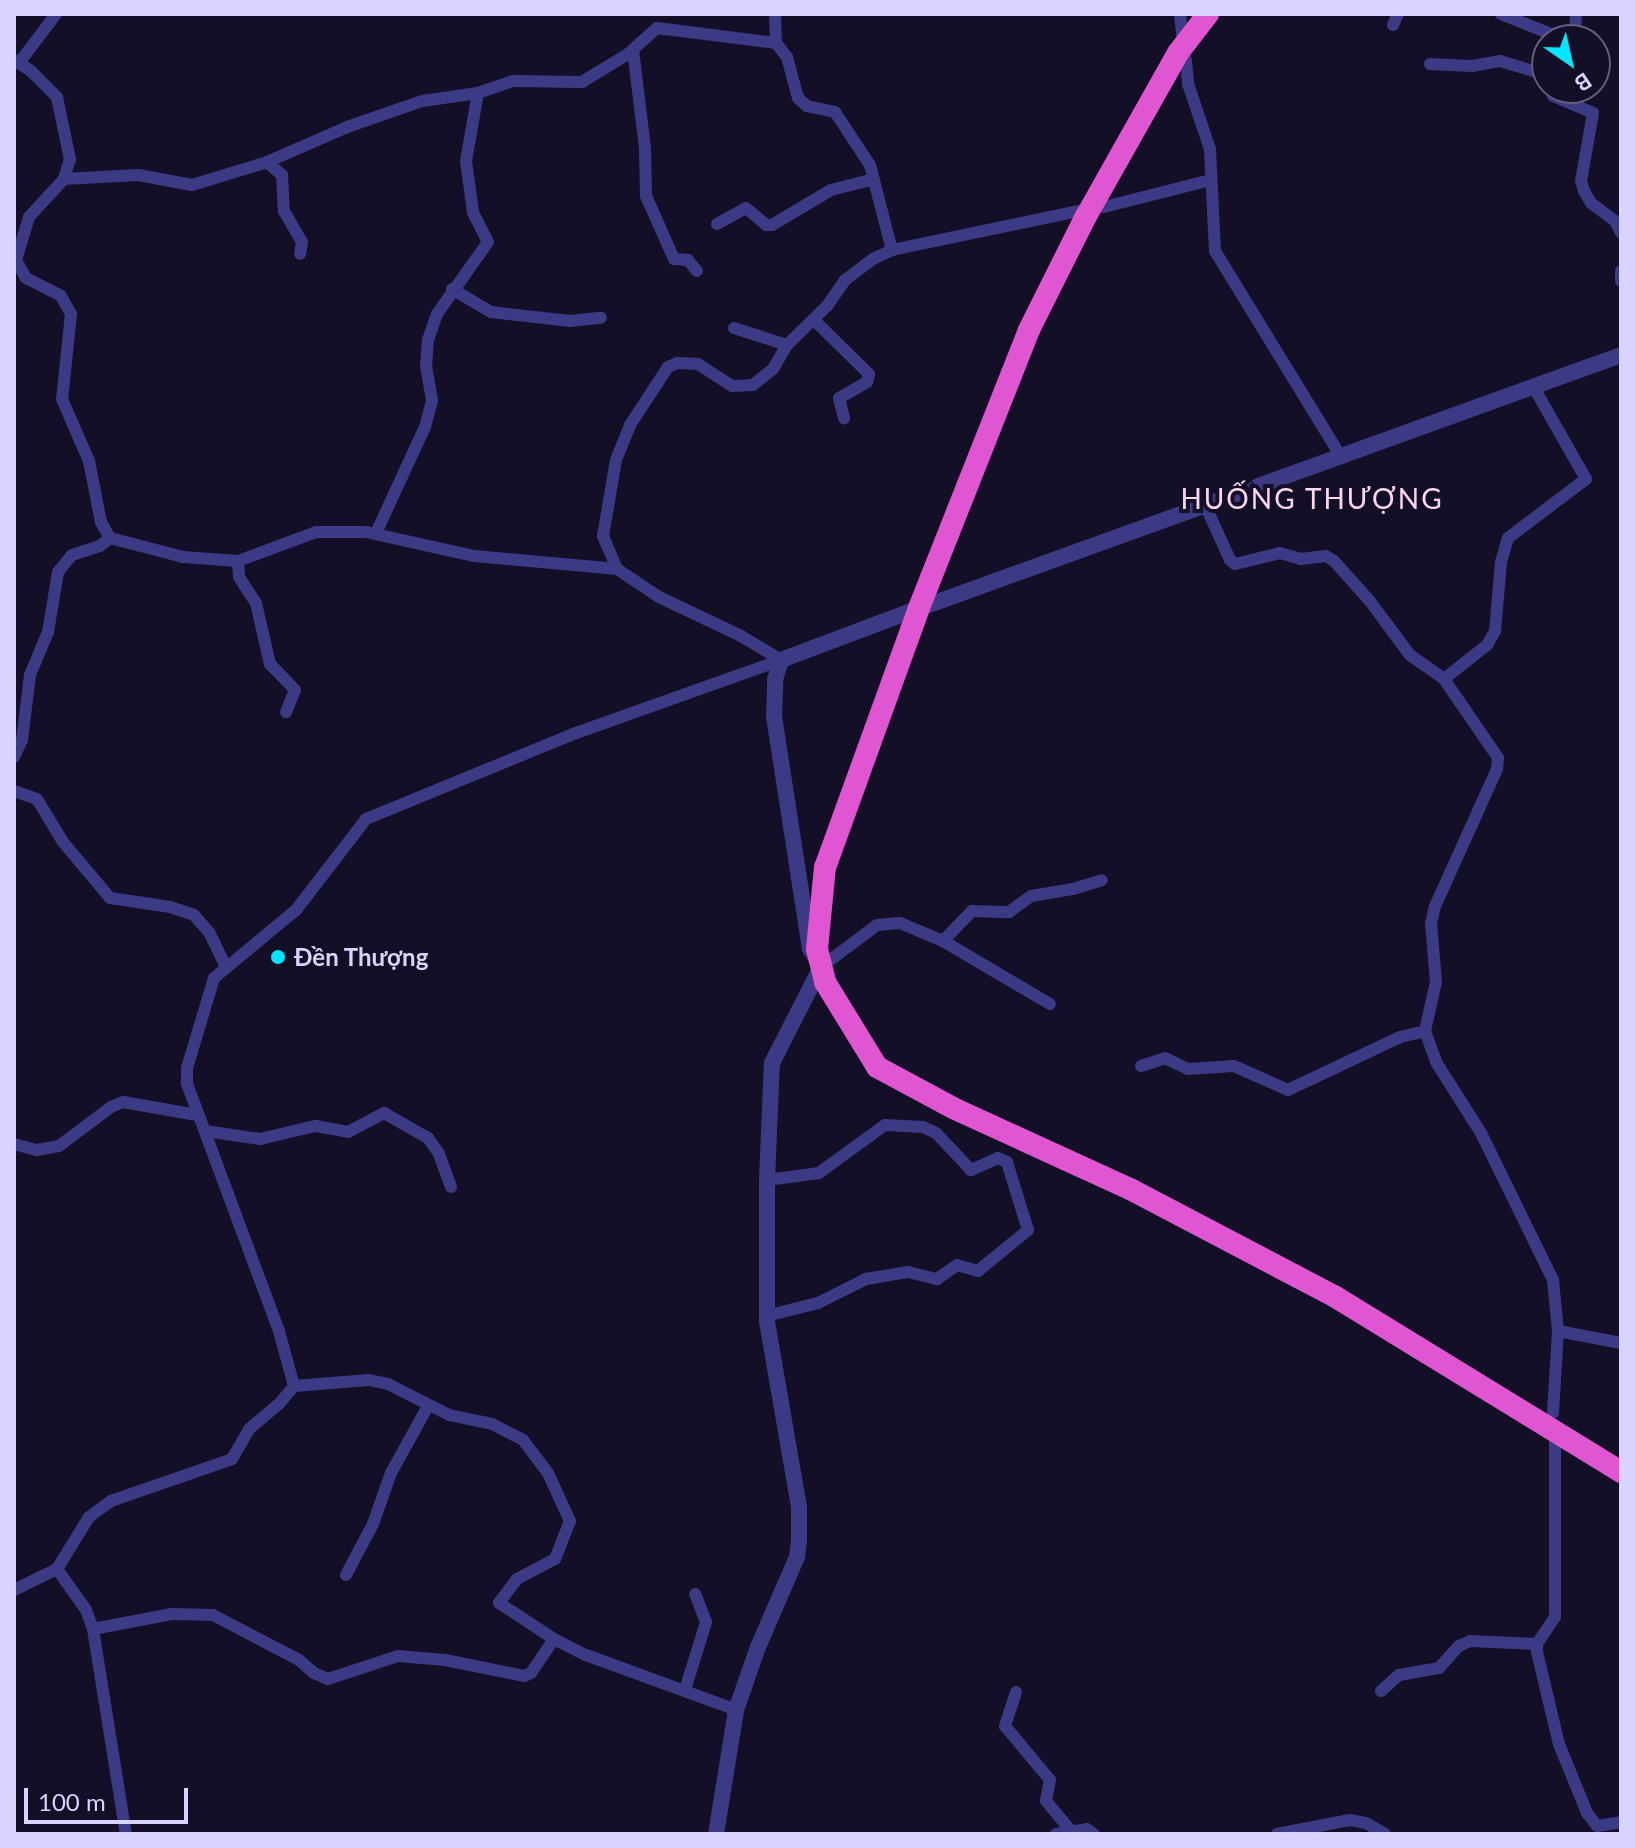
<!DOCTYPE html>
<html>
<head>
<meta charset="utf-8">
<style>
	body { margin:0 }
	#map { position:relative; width:1635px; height:1848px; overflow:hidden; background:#130f26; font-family:Lato,sans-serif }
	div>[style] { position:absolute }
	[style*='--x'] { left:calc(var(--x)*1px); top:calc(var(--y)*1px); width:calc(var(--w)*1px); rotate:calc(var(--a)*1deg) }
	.minor>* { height:12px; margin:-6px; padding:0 6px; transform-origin:6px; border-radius:6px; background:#3d3a85 }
	.tertiary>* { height:16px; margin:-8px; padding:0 8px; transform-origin:8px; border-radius:8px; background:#3d3a85 }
	.trunk>* { height:22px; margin:-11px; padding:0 11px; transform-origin:11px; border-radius:11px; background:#e055d1 }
	.dots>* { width:22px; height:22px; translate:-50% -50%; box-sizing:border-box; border:4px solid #130f26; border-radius:50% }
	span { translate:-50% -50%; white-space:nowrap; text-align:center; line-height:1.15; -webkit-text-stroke:8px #130f26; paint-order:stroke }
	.poi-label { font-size:24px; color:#d9d4ff; font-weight:700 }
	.left { translate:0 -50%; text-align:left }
	.quarter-label { font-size:28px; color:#ffd6f0; letter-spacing:2px }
	.frame { position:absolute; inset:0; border:16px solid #d9d4ff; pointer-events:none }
	.north { position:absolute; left:1531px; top:24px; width:80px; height:80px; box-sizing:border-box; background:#130f26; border:2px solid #625e7d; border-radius:50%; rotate:146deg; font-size:22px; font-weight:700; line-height:32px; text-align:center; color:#d9d4ff }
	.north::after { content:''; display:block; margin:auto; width:28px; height:36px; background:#00e5ff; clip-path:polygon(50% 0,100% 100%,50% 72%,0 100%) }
	.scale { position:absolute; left:24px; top:1788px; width:164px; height:36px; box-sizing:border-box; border:4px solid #d9d4ff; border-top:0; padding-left:10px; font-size:24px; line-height:28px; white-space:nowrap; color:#d9d4ff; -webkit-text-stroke:6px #130f26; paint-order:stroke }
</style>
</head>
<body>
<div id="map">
	<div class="minor">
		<div style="--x:775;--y:14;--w:29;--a:88"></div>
		<div style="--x:776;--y:43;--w:18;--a:52"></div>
		<div style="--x:787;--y:57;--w:42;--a:75"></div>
		<div style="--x:798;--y:98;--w:12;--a:42"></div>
		<div style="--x:807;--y:106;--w:29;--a:12"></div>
		<div style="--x:835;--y:112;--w:64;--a:56.6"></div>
		<div style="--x:870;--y:165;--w:88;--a:75.5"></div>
		<div style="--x:1180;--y:14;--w:29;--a:84"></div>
		<div style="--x:1501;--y:14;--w:54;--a:21.8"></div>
		<div style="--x:1551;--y:34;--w:23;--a:-13"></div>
		<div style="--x:1393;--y:25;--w:12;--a:-66"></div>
		<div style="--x:1575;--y:40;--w:26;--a:-88"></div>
		<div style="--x:633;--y:50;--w:99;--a:83"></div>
		<div style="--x:645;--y:148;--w:48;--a:88.8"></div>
		<div style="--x:646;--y:196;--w:69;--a:66"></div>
		<div style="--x:674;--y:259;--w:14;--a:4"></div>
		<div style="--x:688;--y:260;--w:14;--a:51"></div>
		<div style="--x:14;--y:60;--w:20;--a:33"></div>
		<div style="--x:31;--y:71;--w:37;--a:45"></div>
		<div style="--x:57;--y:97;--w:63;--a:78.2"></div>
		<div style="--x:70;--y:159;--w:21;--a:107"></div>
		<div style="--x:64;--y:179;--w:52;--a:132.6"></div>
		<div style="--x:29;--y:217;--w:45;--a:106.8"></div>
		<div style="--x:16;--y:260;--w:21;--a:61"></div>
		<div style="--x:26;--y:278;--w:39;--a:27"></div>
		<div style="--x:61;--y:296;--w:21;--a:61"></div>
		<div style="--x:71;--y:314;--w:85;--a:96"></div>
		<div style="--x:62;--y:399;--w:68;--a:66.5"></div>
		<div style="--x:89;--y:461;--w:62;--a:78.9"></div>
		<div style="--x:101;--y:522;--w:18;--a:61"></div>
		<div style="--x:110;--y:538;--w:75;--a:14.6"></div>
		<div style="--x:183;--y:557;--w:55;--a:4.2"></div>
		<div style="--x:238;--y:561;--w:83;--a:-20.4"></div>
		<div style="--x:316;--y:532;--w:50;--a:0"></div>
		<div style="--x:366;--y:532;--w:111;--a:12.5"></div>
		<div style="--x:474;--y:556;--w:144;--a:5.2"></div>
		<div style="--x:617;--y:569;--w:50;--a:33.7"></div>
		<div style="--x:659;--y:597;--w:91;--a:25.4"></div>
		<div style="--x:741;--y:636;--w:47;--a:31"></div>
		<div style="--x:1186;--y:60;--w:24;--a:85"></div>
		<div style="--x:1188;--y:84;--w:69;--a:71.3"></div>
		<div style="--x:1210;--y:149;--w:102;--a:87.2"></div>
		<div style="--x:1215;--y:251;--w:243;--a:58.5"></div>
		<div style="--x:19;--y:63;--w:61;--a:-52.9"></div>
		<div style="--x:1430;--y:64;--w:42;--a:2.7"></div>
		<div style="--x:1472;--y:66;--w:28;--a:-10"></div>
		<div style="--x:1500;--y:61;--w:49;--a:16.6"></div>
		<div style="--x:1554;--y:88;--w:8;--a:97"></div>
		<div style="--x:1553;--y:96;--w:43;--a:23"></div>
		<div style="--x:1593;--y:113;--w:69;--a:100"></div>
		<div style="--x:1581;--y:181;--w:10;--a:73"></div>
		<div style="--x:1584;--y:191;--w:14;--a:60"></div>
		<div style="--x:1591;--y:203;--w:30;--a:37"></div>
		<div style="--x:1615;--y:221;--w:13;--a:63"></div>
		<div style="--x:267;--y:162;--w:87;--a:-23.6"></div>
		<div style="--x:347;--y:127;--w:79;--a:-19.1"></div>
		<div style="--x:422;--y:101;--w:57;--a:-8.1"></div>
		<div style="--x:478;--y:93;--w:37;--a:-19"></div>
		<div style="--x:513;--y:81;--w:69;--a:0.8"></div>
		<div style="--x:582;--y:82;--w:54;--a:-31.3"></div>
		<div style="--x:628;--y:54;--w:39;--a:-42"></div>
		<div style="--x:657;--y:28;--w:120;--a:7.2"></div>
		<div style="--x:64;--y:179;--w:74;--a:-3.1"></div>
		<div style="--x:138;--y:175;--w:55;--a:10.5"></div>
		<div style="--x:192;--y:185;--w:78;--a:-17"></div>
		<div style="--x:267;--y:162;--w:20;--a:41"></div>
		<div style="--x:282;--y:175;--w:36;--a:87"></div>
		<div style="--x:284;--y:211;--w:36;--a:60"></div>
		<div style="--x:302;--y:242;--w:12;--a:99"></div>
		<div style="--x:1104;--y:207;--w:110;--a:-14.2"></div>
		<div style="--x:717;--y:224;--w:33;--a:-29"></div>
		<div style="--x:746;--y:208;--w:26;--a:40"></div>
		<div style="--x:766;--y:225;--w:6;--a:0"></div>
		<div style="--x:772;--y:225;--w:69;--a:-30.7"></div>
		<div style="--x:831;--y:190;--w:44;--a:-14.3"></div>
		<div style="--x:1621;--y:271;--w:10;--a:90"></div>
		<div style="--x:452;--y:289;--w:45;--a:30.5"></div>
		<div style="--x:491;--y:312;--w:80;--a:6.5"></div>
		<div style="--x:570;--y:321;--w:31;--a:-6"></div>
		<div style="--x:814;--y:320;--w:77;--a:44.5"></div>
		<div style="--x:869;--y:374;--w:8;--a:104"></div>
		<div style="--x:867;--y:382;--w:32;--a:150"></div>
		<div style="--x:839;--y:398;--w:21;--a:76"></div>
		<div style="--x:734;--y:328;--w:56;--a:17.8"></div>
		<div style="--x:1206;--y:507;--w:58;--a:65.6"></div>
		<div style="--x:1230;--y:560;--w:6;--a:39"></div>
		<div style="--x:1235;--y:564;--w:46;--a:-13.7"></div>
		<div style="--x:1280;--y:553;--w:22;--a:16"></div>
		<div style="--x:1301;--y:559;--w:25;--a:-7"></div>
		<div style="--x:1326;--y:556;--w:9;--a:32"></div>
		<div style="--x:1334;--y:561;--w:52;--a:48.1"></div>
		<div style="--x:1369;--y:600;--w:69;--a:53.3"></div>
		<div style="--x:1410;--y:655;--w:42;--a:35.2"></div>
		<div style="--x:1444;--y:679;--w:96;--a:55.6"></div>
		<div style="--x:1498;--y:758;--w:11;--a:95"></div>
		<div style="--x:1497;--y:769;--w:150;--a:114.3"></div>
		<div style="--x:1435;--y:906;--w:17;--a:103"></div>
		<div style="--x:1431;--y:923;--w:59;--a:85.2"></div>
		<div style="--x:1436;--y:982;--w:50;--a:102.7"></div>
		<div style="--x:1425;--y:1031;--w:33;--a:70"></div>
		<div style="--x:1436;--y:1062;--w:84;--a:57.6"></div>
		<div style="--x:1481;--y:1133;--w:164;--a:63.9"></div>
		<div style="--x:1553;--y:1280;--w:51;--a:84.4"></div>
		<div style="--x:1558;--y:1331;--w:82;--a:93.5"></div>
		<div style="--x:376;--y:533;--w:117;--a:-65.2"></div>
		<div style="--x:425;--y:427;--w:28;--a:-75"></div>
		<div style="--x:432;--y:400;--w:34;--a:-100"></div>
		<div style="--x:426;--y:367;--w:27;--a:-86"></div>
		<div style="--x:428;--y:340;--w:28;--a:-71"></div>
		<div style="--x:437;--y:314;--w:88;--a:-54.7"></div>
		<div style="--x:488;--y:242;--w:34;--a:-117"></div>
		<div style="--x:473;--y:212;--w:51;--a:-97.8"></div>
		<div style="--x:466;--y:161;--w:69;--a:-80"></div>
		<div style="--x:238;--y:561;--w:16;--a:86"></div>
		<div style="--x:239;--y:577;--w:31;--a:57"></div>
		<div style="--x:256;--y:603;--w:63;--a:77.1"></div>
		<div style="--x:270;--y:664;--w:36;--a:46"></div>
		<div style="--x:295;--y:690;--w:24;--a:112"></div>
		<div style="--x:617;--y:569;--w:36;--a:-113"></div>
		<div style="--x:603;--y:536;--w:77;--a:-80.3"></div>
		<div style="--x:616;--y:460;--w:38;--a:-68"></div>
		<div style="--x:630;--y:425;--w:69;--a:-56.8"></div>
		<div style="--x:668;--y:367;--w:10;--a:-24"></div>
		<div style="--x:677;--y:363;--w:21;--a:3"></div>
		<div style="--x:698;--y:364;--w:40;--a:32.9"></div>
		<div style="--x:732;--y:386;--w:21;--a:-3"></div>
		<div style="--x:753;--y:385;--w:26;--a:-39"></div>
		<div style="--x:773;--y:369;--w:28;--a:-60"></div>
		<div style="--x:787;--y:345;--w:56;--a:-44.3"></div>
		<div style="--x:827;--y:306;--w:32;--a:-55"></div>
		<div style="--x:845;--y:280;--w:35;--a:-37"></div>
		<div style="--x:873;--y:259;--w:21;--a:-25"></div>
		<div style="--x:892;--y:250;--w:201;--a:-11.8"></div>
		<div style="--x:1444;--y:679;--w:55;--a:-38.3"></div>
		<div style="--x:1487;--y:645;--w:16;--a:-60"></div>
		<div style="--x:1495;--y:631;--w:69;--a:-85"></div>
		<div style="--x:1501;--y:562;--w:25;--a:-74"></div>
		<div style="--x:1508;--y:538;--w:98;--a:-37.1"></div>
		<div style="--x:1586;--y:479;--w:107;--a:-119.7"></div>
		<div style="--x:14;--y:757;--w:19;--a:-65"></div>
		<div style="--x:22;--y:740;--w:65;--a:-83"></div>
		<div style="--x:30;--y:675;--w:47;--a:-67.3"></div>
		<div style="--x:48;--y:632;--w:61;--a:-80.5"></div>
		<div style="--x:58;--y:572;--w:22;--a:-51"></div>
		<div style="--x:72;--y:555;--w:29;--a:-18"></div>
		<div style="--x:100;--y:546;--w:13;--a:-39"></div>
		<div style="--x:14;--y:791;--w:24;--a:19"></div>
		<div style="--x:37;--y:799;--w:50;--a:58.8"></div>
		<div style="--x:63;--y:842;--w:73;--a:50"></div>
		<div style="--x:110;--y:898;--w:61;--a:8.5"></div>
		<div style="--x:170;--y:907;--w:25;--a:18"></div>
		<div style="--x:194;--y:915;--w:23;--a:49"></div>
		<div style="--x:209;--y:932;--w:39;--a:64"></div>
		<div style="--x:943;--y:941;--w:42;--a:-46"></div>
		<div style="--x:972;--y:911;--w:37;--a:2"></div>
		<div style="--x:1009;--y:912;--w:27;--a:-36"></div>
		<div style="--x:1031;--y:896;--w:43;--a:-9.5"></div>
		<div style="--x:1073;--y:889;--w:30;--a:-17"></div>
		<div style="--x:821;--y:967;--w:70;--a:-36.9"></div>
		<div style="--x:877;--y:925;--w:23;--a:-5"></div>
		<div style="--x:900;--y:923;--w:47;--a:22.7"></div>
		<div style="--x:943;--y:941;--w:124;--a:30.5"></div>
		<div style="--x:1141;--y:1066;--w:25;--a:-18"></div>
		<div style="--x:1165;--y:1058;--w:25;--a:26"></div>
		<div style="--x:1188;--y:1069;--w:46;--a:-3.7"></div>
		<div style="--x:1234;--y:1066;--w:59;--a:24"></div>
		<div style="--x:1288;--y:1090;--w:124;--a:-25.3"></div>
		<div style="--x:1400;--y:1037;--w:26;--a:-13"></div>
		<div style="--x:205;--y:1131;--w:56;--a:8.3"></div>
		<div style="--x:260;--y:1139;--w:57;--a:-13.3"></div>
		<div style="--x:315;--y:1126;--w:34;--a:10"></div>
		<div style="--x:348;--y:1132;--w:41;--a:-27.8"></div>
		<div style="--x:384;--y:1113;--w:51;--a:29.6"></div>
		<div style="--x:428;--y:1138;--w:19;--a:55"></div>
		<div style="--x:439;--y:1154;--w:35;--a:70"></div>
		<div style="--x:14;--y:1144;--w:24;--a:15"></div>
		<div style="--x:37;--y:1150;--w:22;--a:-10"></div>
		<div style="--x:59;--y:1146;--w:65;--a:-36.9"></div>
		<div style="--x:111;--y:1107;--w:13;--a:-23"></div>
		<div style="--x:123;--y:1102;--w:75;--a:10"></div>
		<div style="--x:766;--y:1316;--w:54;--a:-14"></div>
		<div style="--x:818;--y:1303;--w:54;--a:-26.6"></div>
		<div style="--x:866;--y:1279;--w:43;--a:-9.5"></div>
		<div style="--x:908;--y:1272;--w:30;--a:14"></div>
		<div style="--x:937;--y:1279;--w:24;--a:-35"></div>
		<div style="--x:957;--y:1265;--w:22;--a:16"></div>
		<div style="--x:978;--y:1271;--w:65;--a:-39.4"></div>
		<div style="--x:1028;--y:1230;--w:71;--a:-107.2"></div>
		<div style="--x:1007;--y:1162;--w:10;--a:-156"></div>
		<div style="--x:998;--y:1158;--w:30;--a:156"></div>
		<div style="--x:971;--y:1170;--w:51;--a:-133.4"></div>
		<div style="--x:936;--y:1133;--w:14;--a:-155"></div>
		<div style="--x:923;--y:1127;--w:38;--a:-177"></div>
		<div style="--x:885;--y:1125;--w:82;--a:144"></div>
		<div style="--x:819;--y:1173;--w:52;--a:172.3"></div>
		<div style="--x:1558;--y:1331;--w:64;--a:10.8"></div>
		<div style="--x:294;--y:1386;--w:75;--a:-4.6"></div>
		<div style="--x:369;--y:1380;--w:19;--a:12"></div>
		<div style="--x:388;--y:1384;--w:68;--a:26.9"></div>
		<div style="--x:449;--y:1415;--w:44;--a:11.8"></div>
		<div style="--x:492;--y:1424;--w:35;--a:27"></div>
		<div style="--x:523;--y:1440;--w:41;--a:52.9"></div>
		<div style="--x:548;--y:1473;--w:53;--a:65.4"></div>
		<div style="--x:570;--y:1521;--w:41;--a:111.5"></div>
		<div style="--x:555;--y:1559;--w:43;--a:152.2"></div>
		<div style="--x:517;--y:1579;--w:30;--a:127"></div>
		<div style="--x:499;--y:1603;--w:66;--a:33.2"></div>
		<div style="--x:554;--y:1639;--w:36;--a:27"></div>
		<div style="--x:586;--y:1655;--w:160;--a:20.1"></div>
		<div style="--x:1555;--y:1431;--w:186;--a:90"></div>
		<div style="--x:1555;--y:1617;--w:32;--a:124"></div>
		<div style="--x:1537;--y:1644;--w:8;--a:90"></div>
		<div style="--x:1537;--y:1652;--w:95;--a:76.6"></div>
		<div style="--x:1559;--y:1744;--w:74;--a:67.9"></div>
		<div style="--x:1587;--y:1813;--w:16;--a:52"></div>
		<div style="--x:1597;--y:1826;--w:24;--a:-9"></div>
		<div style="--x:57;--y:1569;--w:50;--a:54.7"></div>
		<div style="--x:86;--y:1610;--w:20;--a:70"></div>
		<div style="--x:93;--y:1629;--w:208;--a:80.9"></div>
		<div style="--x:346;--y:1575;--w:58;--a:-62.1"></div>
		<div style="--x:373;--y:1524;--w:54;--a:-70.6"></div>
		<div style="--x:391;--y:1473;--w:77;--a:-61.1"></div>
		<div style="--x:14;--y:1590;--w:48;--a:-26"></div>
		<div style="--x:57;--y:1569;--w:61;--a:-58.4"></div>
		<div style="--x:89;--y:1517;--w:27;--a:-36"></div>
		<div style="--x:111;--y:1501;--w:128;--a:-19.1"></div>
		<div style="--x:232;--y:1459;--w:34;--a:-60"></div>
		<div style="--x:249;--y:1429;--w:39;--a:-40"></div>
		<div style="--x:279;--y:1404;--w:23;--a:-50"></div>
		<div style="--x:294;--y:1386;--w:57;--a:-105.3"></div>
		<div style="--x:279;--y:1331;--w:265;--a:-110.4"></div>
		<div style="--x:187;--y:1083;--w:15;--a:-90"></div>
		<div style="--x:187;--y:1068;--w:94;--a:-73.3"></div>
		<div style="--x:214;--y:978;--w:107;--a:-39.7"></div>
		<div style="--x:296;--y:910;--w:115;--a:-52.4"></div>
		<div style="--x:366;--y:819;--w:227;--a:-22.3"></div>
		<div style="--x:576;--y:733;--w:218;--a:-19.6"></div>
		<div style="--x:93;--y:1629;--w:80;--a:-10.8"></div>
		<div style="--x:172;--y:1614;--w:41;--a:1.4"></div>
		<div style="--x:213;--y:1615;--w:97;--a:27.6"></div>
		<div style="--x:299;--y:1660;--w:20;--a:41"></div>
		<div style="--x:314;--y:1673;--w:15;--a:23"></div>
		<div style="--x:328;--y:1679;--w:74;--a:-18.2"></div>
		<div style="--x:398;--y:1656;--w:47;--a:4.9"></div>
		<div style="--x:445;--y:1660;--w:81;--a:11.4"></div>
		<div style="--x:524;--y:1676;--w:8;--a:-23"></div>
		<div style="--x:531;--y:1673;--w:41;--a:-55.9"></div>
		<div style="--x:685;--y:1690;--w:71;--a:-72.8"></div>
		<div style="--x:706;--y:1622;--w:30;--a:-111"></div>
		<div style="--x:1381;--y:1691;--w:24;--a:-42"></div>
		<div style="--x:1399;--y:1675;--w:41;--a:-9.9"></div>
		<div style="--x:1439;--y:1668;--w:30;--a:-48"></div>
		<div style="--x:1459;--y:1646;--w:12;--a:-24"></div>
		<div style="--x:1470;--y:1641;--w:67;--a:2.6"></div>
		<div style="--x:1016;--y:1692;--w:36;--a:108"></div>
		<div style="--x:1005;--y:1726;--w:70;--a:50.2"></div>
		<div style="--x:1050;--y:1780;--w:21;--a:101"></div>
		<div style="--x:1046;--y:1801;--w:39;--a:50"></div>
		<div style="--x:1056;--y:1834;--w:31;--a:-9"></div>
		<div style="--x:1087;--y:1829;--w:9;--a:36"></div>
		<div style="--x:1277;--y:1834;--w:74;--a:-10.9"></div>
		<div style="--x:1350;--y:1820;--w:16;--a:11"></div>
		<div style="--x:1366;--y:1823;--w:22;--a:30"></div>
	</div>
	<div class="tertiary">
		<div style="--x:929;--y:605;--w:736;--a:-19.86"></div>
		<div style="--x:716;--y:1834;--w:126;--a:-80.8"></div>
		<div style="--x:736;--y:1710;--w:67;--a:-70.8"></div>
		<div style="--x:758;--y:1647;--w:98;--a:-66.6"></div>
		<div style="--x:797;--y:1557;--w:17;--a:-83"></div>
		<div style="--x:799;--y:1540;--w:33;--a:-90"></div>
		<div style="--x:799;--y:1507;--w:188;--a:-99.8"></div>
		<div style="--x:767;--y:1322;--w:142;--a:-90"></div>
		<div style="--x:767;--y:1180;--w:117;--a:-87.6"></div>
		<div style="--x:772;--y:1063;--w:108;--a:-63"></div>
		<div style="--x:821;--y:967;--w:21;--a:-121"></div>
		<div style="--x:810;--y:949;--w:235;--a:-98.8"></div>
		<div style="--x:774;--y:717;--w:37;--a:-88"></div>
		<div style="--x:775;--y:680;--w:21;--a:-73"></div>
		<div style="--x:781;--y:660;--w:147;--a:-20.6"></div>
	</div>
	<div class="trunk">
		<div style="--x:1208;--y:14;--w:49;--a:127.6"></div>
		<div style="--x:1178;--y:53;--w:187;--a:119.4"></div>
		<div style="--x:1086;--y:216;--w:127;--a:116.6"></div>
		<div style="--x:1029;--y:330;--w:299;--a:111.6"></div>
		<div style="--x:919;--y:608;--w:276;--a:109.9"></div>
		<div style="--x:825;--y:867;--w:82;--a:95.6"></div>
		<div style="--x:817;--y:949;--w:34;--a:76"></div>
		<div style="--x:825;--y:982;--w:100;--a:58.5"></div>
		<div style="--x:877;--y:1067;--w:86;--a:28.3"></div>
		<div style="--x:953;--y:1108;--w:197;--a:24.6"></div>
		<div style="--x:1132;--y:1190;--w:228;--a:27.7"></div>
		<div style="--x:1334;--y:1296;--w:337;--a:31.5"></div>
	</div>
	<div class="dots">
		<div style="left:278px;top:957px;background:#00e5ff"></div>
	</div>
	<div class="poi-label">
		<span class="left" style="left:294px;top:957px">Đền Thượng</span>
	</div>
	<div class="quarter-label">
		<span style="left:1312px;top:498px">HUỐNG THƯỢNG</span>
	</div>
	<div class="frame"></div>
	<div class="north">B</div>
	<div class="scale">100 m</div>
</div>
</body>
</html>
